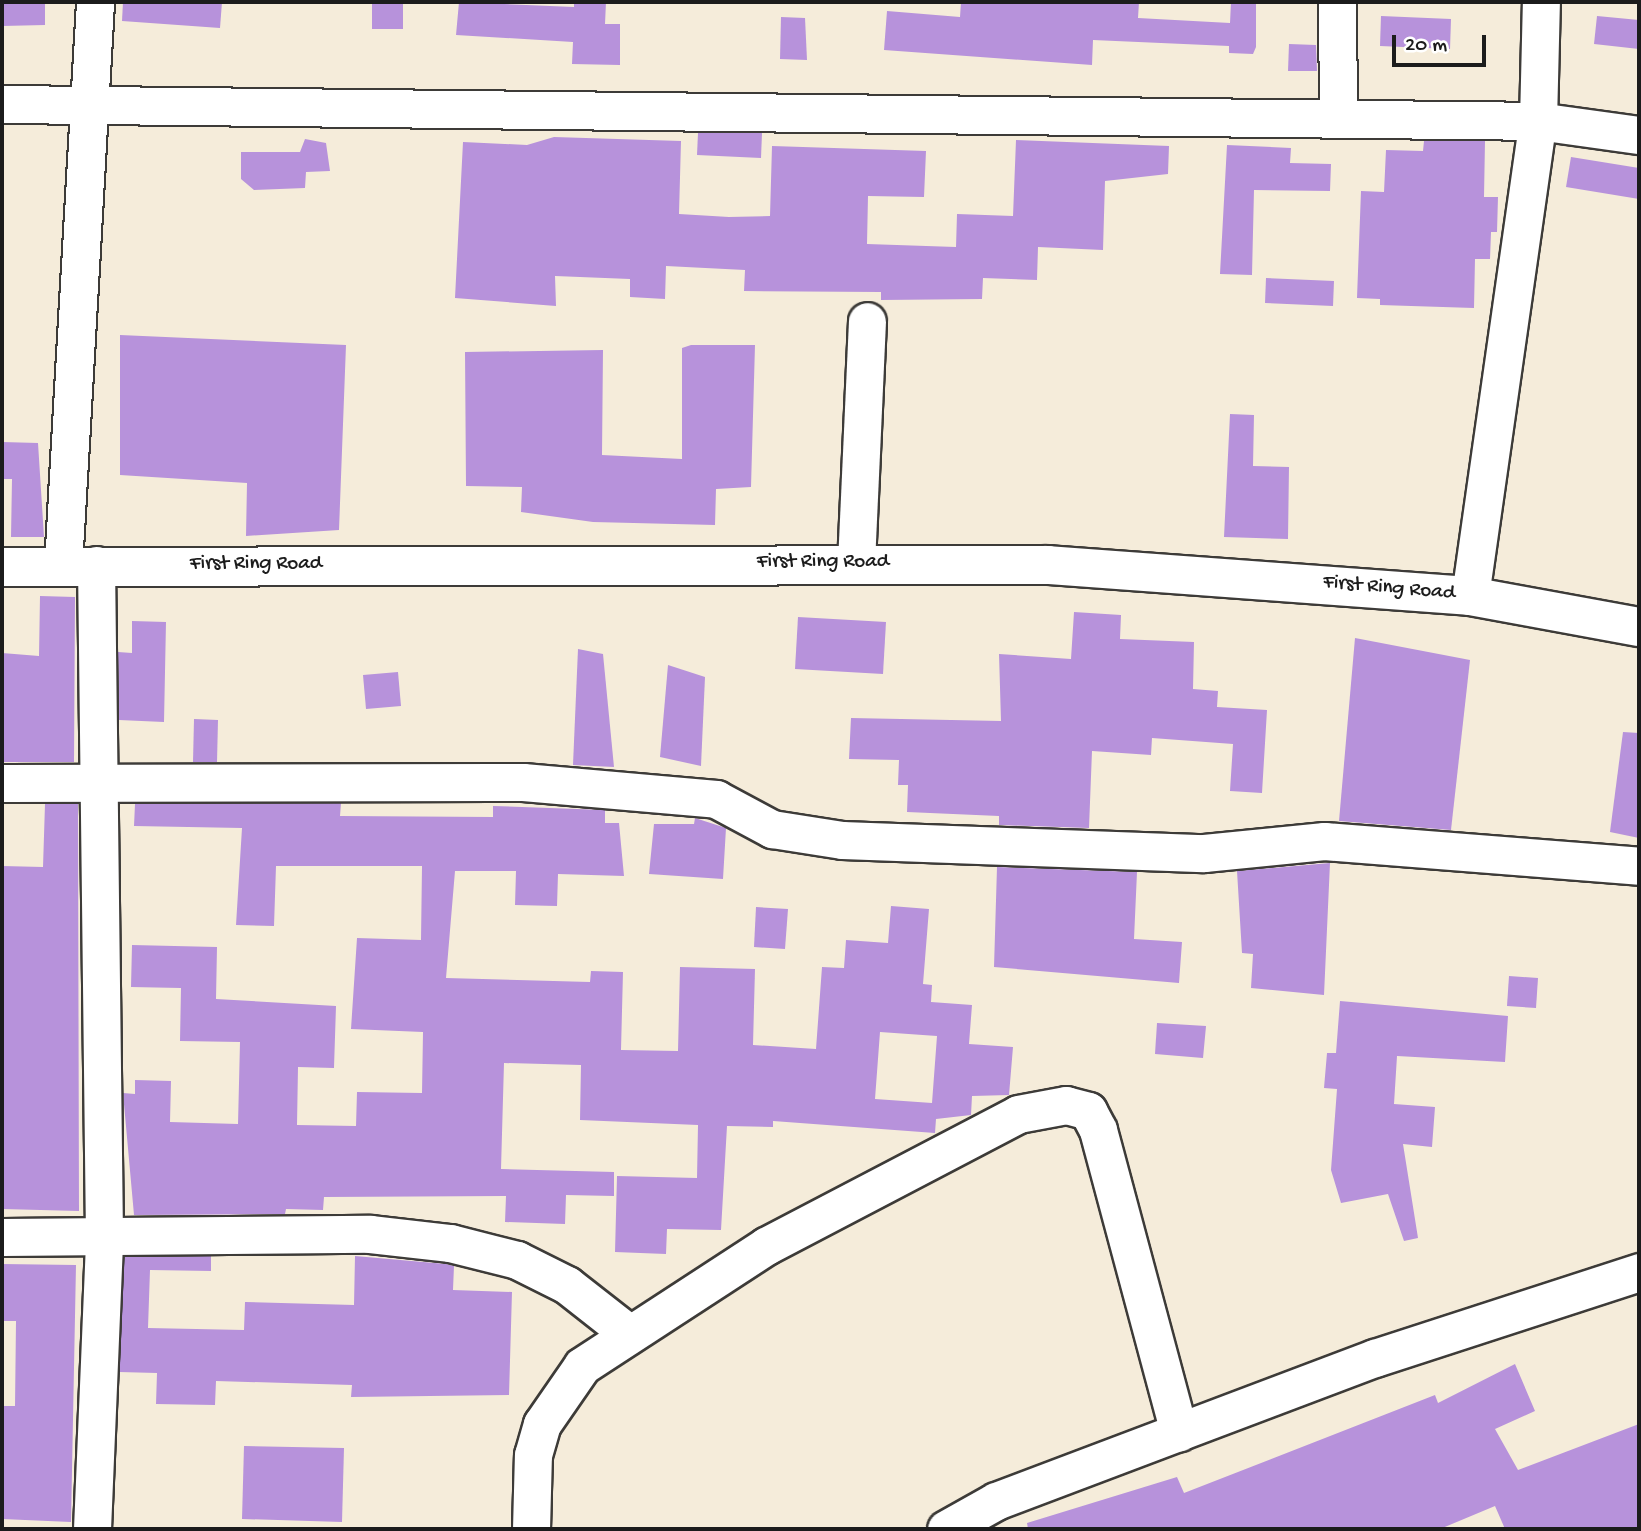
<!DOCTYPE html>
<html>
<head>
<meta charset="utf-8">
<style>
	body { margin:0 }
	#map { position:relative; width:1641px; height:1531px; overflow:hidden; background:#f5ecda; font-family:"Gochi Hand",sans-serif }
	div>[style] { position:absolute }
	[style*='--x'] { left:calc(var(--x)*1px); top:calc(var(--y)*1px); width:calc(var(--w)*1px); rotate:calc(var(--a)*1deg) }
	.building>* { inset:0; background:#b792db }
	.roads { filter:drop-shadow(2px 0 #3d3b38) drop-shadow(-2px 0 #3d3b38) drop-shadow(0 2px #3d3b38) drop-shadow(0 -2px #3d3b38) }
	.street>* { height:37px; margin:-18.5px; padding:0 18.5px; transform-origin:18.5px; border-radius:18.5px; background:#fff }
	.secondary>* { height:38px; margin:-19px; padding:0 19px; transform-origin:19px; border-radius:19px; background:#fff }
	span { translate:-50% -50%; white-space:nowrap; text-align:center; line-height:1.15; -webkit-text-stroke:5px #fff; paint-order:stroke }
	.street-label { font-size:21px; color:#1c1c1c }
	.frame { position:absolute; inset:0; border:4px solid #1c1c1c; pointer-events:none }
	.scale { position:absolute; left:1392px; top:35px; width:94px; height:32px; box-sizing:border-box; border:4px solid #1c1c1c; border-top:0; padding-left:9px; font-size:21px; line-height:24px; white-space:nowrap; color:#1c1c1c; -webkit-text-stroke:5px #fff; paint-order:stroke }
</style>
</head>
<body>
<div id="map">
	<div class="building">
		<div style="clip-path:polygon(2px 2px,45px 2px,45px 25px,2px 26px)"></div>
		<div style="clip-path:polygon(123px 2px,222px 2px,220px 28px,122px 21px)"></div>
		<div style="clip-path:polygon(372px 2px,403px 2px,403px 29px,372px 29px)"></div>
		<div style="clip-path:polygon(459px 2px,574px 7px,574px 2px,606px 2px,605px 24px,620px 24px,620px 65px,572px 64px,573px 42px,456px 35px)"></div>
		<div style="clip-path:polygon(961px 2px,1139px 2px,1138px 18px,1230px 23px,1231px 2px,1256px 2px,1256px 47px,1253px 54px,1229px 53px,1229px 46px,1093px 40px,1092px 65px,884px 50px,887px 11px,960px 17px)"></div>
		<div style="clip-path:polygon(1381px 16px,1451px 19px,1450px 49px,1380px 46px)"></div>
		<div style="clip-path:polygon(1597px 16px,1639px 20px,1639px 49px,1594px 44px)"></div>
		<div style="clip-path:polygon(781px 17px,805px 18px,807px 60px,780px 59px)"></div>
		<div style="clip-path:polygon(1289px 44px,1316px 45px,1317px 71px,1288px 71px)"></div>
		<div style="clip-path:polygon(698px 133px,762px 133px,761px 158px,697px 155px)"></div>
		<div style="clip-path:polygon(554px 137px,681px 141px,679px 214px,729px 217px,770px 216px,772px 146px,926px 151px,924px 197px,868px 196px,867px 244px,956px 247px,957px 214px,1013px 216px,1016px 140px,1169px 146px,1168px 174px,1105px 181px,1103px 250px,1038px 247px,1037px 280px,983px 278px,982px 299px,881px 300px,881px 292px,744px 291px,745px 270px,666px 266px,665px 299px,630px 297px,630px 279px,555px 276px,556px 306px,455px 298px,463px 142px,527px 145px)"></div>
		<div style="clip-path:polygon(305px 139px,326px 143px,330px 171px,306px 172px,305px 188px,254px 190px,241px 179px,241px 152px,300px 152px)"></div>
		<div style="clip-path:polygon(1424px 141px,1485px 141px,1484px 197px,1498px 197px,1497px 232px,1491px 232px,1490px 259px,1475px 259px,1474px 308px,1380px 305px,1380px 299px,1357px 298px,1361px 191px,1384px 192px,1386px 150px,1423px 151px)"></div>
		<div style="clip-path:polygon(1227px 145px,1291px 148px,1290px 163px,1331px 164px,1330px 191px,1254px 190px,1252px 275px,1220px 274px)"></div>
		<div style="clip-path:polygon(1571px 157px,1639px 168px,1639px 199px,1566px 187px)"></div>
		<div style="clip-path:polygon(1266px 278px,1334px 281px,1333px 306px,1265px 303px)"></div>
		<div style="clip-path:polygon(120px 335px,346px 345px,339px 530px,246px 536px,247px 483px,120px 475px)"></div>
		<div style="clip-path:polygon(691px 345px,755px 345px,751px 487px,716px 489px,715px 525px,593px 522px,521px 512px,522px 487px,466px 486px,465px 352px,603px 350px,602px 455px,682px 459px,682px 348px)"></div>
		<div style="clip-path:polygon(1230px 414px,1254px 415px,1253px 466px,1289px 467px,1288px 539px,1224px 537px)"></div>
		<div style="clip-path:polygon(2px 442px,38px 443px,44px 537px,11px 537px,12px 479px,2px 479px)"></div>
		<div style="clip-path:polygon(40px 596px,75px 597px,74px 762px,2px 762px,2px 653px,39px 656px)"></div>
		<div style="clip-path:polygon(1074px 612px,1121px 615px,1120px 639px,1194px 642px,1193px 689px,1218px 691px,1217px 707px,1267px 710px,1262px 793px,1230px 791px,1233px 744px,1152px 738px,1151px 755px,1092px 751px,1089px 828px,999px 825px,999px 816px,907px 812px,908px 785px,898px 785px,899px 760px,849px 759px,851px 718px,1001px 721px,999px 654px,1071px 659px)"></div>
		<div style="clip-path:polygon(798px 617px,886px 622px,883px 674px,795px 669px)"></div>
		<div style="clip-path:polygon(132px 621px,166px 622px,164px 722px,119px 720px,118px 652px,132px 653px)"></div>
		<div style="clip-path:polygon(1355px 638px,1470px 660px,1451px 830px,1339px 821px)"></div>
		<div style="clip-path:polygon(578px 649px,603px 654px,614px 767px,573px 765px)"></div>
		<div style="clip-path:polygon(668px 665px,705px 677px,701px 766px,660px 757px)"></div>
		<div style="clip-path:polygon(398px 672px,401px 706px,366px 709px,363px 675px)"></div>
		<div style="clip-path:polygon(194px 719px,218px 720px,217px 762px,193px 762px)"></div>
		<div style="clip-path:polygon(1623px 732px,1639px 733px,1639px 838px,1610px 832px)"></div>
		<div style="clip-path:polygon(evenodd,341px 803px,340px 816px,493px 817px,493px 806px,605px 810px,605px 823px,619px 823px,624px 876px,558px 874px,557px 906px,515px 905px,516px 871px,455px 871px,446px 978px,590px 982px,591px 971px,623px 972px,621px 1050px,678px 1051px,680px 967px,755px 969px,753px 1045px,816px 1049px,822px 967px,844px 968px,846px 940px,888px 943px,891px 906px,929px 909px,923px 984px,932px 985px,931px 1002px,972px 1005px,969px 1044px,1013px 1047px,1009px 1095px,972px 1096px,971px 1115px,936px 1119px,935px 1133px,773px 1121px,773px 1127px,727px 1126px,721px 1230px,667px 1229px,666px 1254px,615px 1252px,617px 1176px,697px 1178px,698px 1125px,580px 1120px,581px 1065px,504px 1063px,501px 1169px,614px 1172px,614px 1196px,566px 1195px,565px 1224px,505px 1222px,506px 1196px,324px 1197px,323px 1210px,286px 1209px,285px 1214px,134px 1215px,123px 1093px,135px 1094px,135px 1080px,171px 1081px,170px 1122px,238px 1124px,240px 1042px,180px 1041px,181px 988px,131px 987px,132px 945px,217px 947px,216px 999px,336px 1006px,334px 1068px,298px 1067px,297px 1125px,356px 1126px,357px 1092px,422px 1093px,423px 1032px,351px 1029px,357px 938px,421px 940px,422px 866px,276px 866px,274px 926px,236px 925px,242px 828px,134px 826px,135px 804px,341px 803px,880px 1032px,937px 1036px,932px 1103px,875px 1099px,880px 1032px)"></div>
		<div style="clip-path:polygon(45px 804px,78px 804px,79px 1211px,2px 1209px,2px 866px,43px 867px)"></div>
		<div style="clip-path:polygon(695px 818px,726px 828px,723px 879px,649px 874px,654px 824px,694px 824px)"></div>
		<div style="clip-path:polygon(1330px 863px,1324px 995px,1251px 988px,1253px 954px,1242px 953px,1237px 871px)"></div>
		<div style="clip-path:polygon(997px 867px,1137px 872px,1134px 939px,1182px 942px,1179px 983px,994px 967px)"></div>
		<div style="clip-path:polygon(756px 907px,788px 909px,785px 949px,754px 947px)"></div>
		<div style="clip-path:polygon(1509px 976px,1538px 978px,1536px 1008px,1507px 1006px)"></div>
		<div style="clip-path:polygon(1340px 1001px,1508px 1016px,1505px 1062px,1397px 1056px,1394px 1104px,1435px 1107px,1432px 1147px,1403px 1144px,1418px 1238px,1404px 1241px,1388px 1194px,1341px 1203px,1331px 1170px,1337px 1089px,1324px 1088px,1327px 1053px,1336px 1053px)"></div>
		<div style="clip-path:polygon(1157px 1023px,1206px 1026px,1203px 1058px,1155px 1054px)"></div>
		<div style="clip-path:polygon(211px 1256px,211px 1271px,150px 1270px,148px 1328px,244px 1330px,245px 1302px,354px 1305px,355px 1256px,446px 1264px,454px 1266px,453px 1290px,512px 1292px,509px 1395px,351px 1397px,352px 1385px,216px 1381px,215px 1405px,156px 1404px,157px 1373px,119px 1372px,124px 1257px)"></div>
		<div style="clip-path:polygon(2px 1264px,76px 1265px,71px 1522px,2px 1519px,2px 1406px,15px 1406px,16px 1321px,2px 1321px)"></div>
		<div style="clip-path:polygon(1515px 1364px,1535px 1411px,1495px 1429px,1518px 1470px,1639px 1424px,1639px 1529px,1505px 1529px,1495px 1506px,1440px 1529px,1028px 1529px,1027px 1523px,1177px 1477px,1184px 1493px,1435px 1395px,1438px 1403px)"></div>
		<div style="clip-path:polygon(244px 1446px,344px 1448px,342px 1522px,242px 1519px)"></div>
	</div>
	<div class="roads">
		<div class="street">
			<div style="--x:1337;--y:2;--w:116;--a:89.5"></div>
			<div style="--x:2;--y:104;--w:1536;--a:0.63"></div>
			<div style="--x:1538;--y:121;--w:102;--a:7.9"></div>
			<div style="--x:856;--y:563;--w:242;--a:-87.4"></div>
			<div style="--x:63;--y:566;--w:565;--a:-86.75"></div>
			<div style="--x:1470;--y:596;--w:480;--a:-81.9"></div>
			<div style="--x:1538;--y:121;--w:119;--a:-88.6"></div>
			<div style="--x:2;--y:783;--w:521;--a:-0.11"></div>
			<div style="--x:523;--y:782;--w:194;--a:5"></div>
			<div style="--x:716;--y:799;--w:64;--a:28.2"></div>
			<div style="--x:772;--y:829;--w:71;--a:8.9"></div>
			<div style="--x:842;--y:840;--w:362;--a:2.1"></div>
			<div style="--x:1204;--y:853;--w:121;--a:-5.7"></div>
			<div style="--x:1324;--y:841;--w:316;--a:4.5"></div>
			<div style="--x:2;--y:1237;--w:368;--a:-0.5"></div>
			<div style="--x:370;--y:1234;--w:81;--a:6.4"></div>
			<div style="--x:450;--y:1243;--w:69;--a:14.2"></div>
			<div style="--x:517;--y:1260;--w:56;--a:26.6"></div>
			<div style="--x:567;--y:1285;--w:76;--a:38.1"></div>
			<div style="--x:92;--y:1529;--w:292;--a:-87.6"></div>
			<div style="--x:104;--y:1237;--w:672;--a:-90.68"></div>
			<div style="--x:531;--y:1529;--w:74;--a:-88.5"></div>
			<div style="--x:533;--y:1455;--w:32;--a:-74"></div>
			<div style="--x:542;--y:1424;--w:70;--a:-55.4"></div>
			<div style="--x:582;--y:1366;--w:220;--a:-33.1"></div>
			<div style="--x:766;--y:1246;--w:284;--a:-27.6"></div>
			<div style="--x:1018;--y:1114;--w:49;--a:-10.6"></div>
			<div style="--x:1066;--y:1105;--w:23;--a:15"></div>
			<div style="--x:1088;--y:1111;--w:21;--a:62"></div>
			<div style="--x:1098;--y:1130;--w:313;--a:75"></div>
			<div style="--x:946;--y:1529;--w:57;--a:-29.2"></div>
			<div style="--x:996;--y:1501;--w:405;--a:-20.7"></div>
			<div style="--x:1375;--y:1358;--w:278;--a:-18"></div>
		</div>
		<div class="secondary">
			<div style="--x:2;--y:567;--w:1046;--a:-0.11"></div>
			<div style="--x:1048;--y:565;--w:423;--a:4.2"></div>
			<div style="--x:1470;--y:596;--w:172;--a:10.4"></div>
		</div>
	</div>
	<div class="street-label">
		<span style="left:823px;top:563px">First Ring Road</span>
		<span style="left:256px;top:565px">First Ring Road</span>
		<span style="left:1389px;top:589px;rotate:5deg">First Ring Road</span>
	</div>
	<div class="frame"></div>
	<div class="scale">20 m</div>
</div>
</body>
</html>
